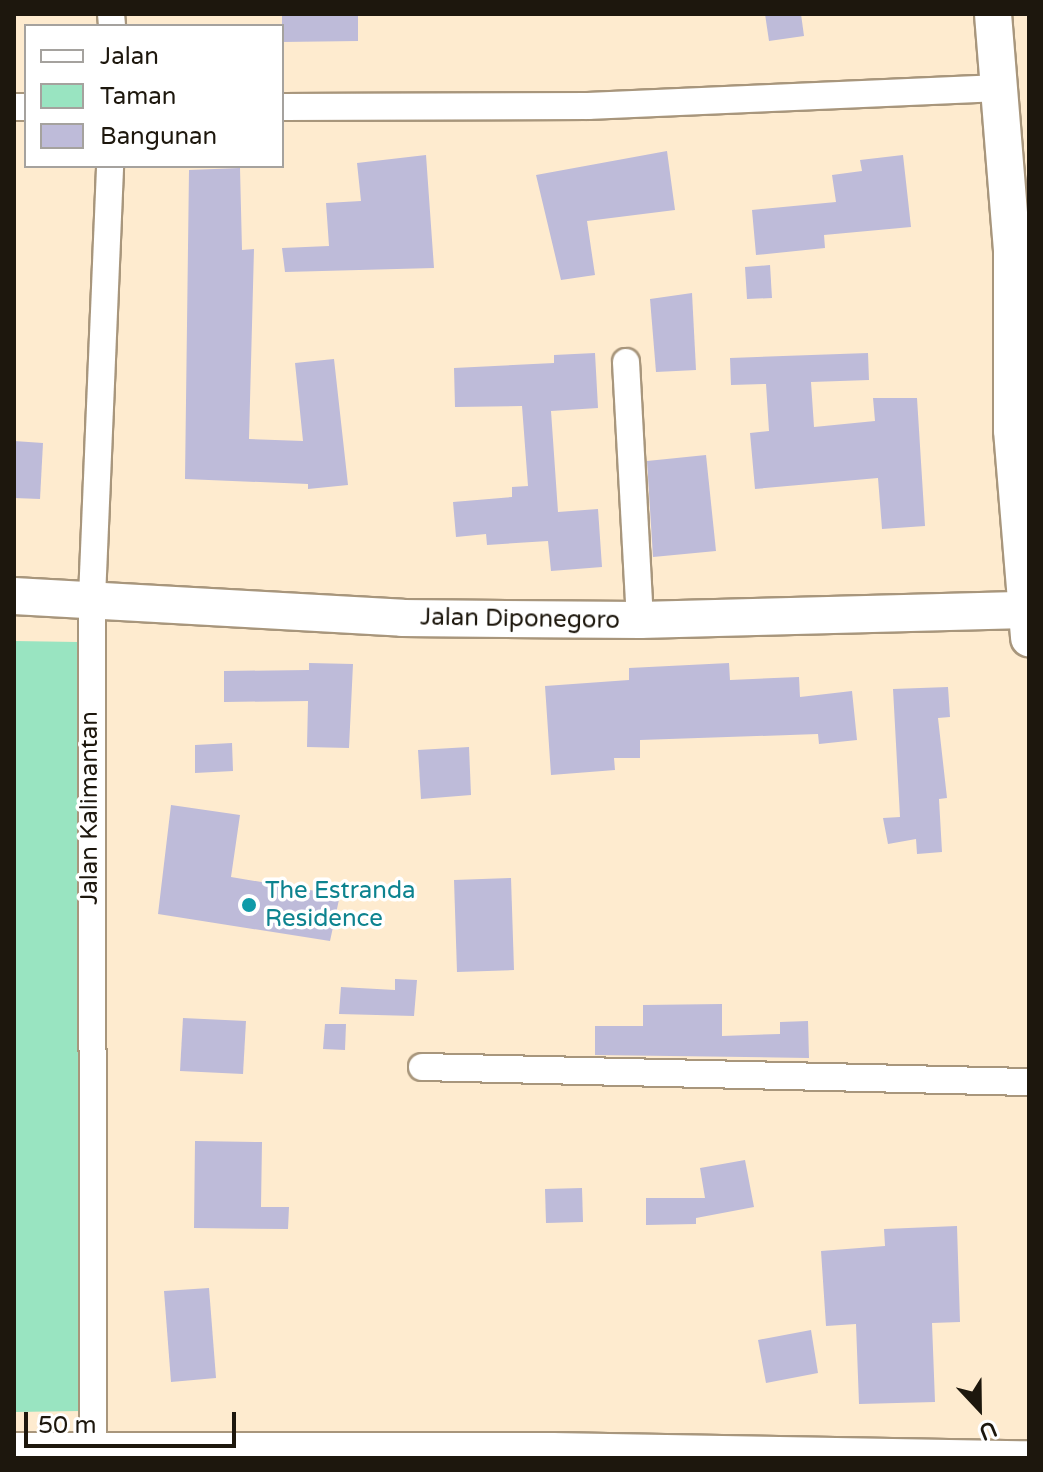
<!DOCTYPE html>
<html>
<head>
<meta charset="utf-8">
<style>
	body { margin:0 }
	#map { position:relative; width:1043px; height:1472px; overflow:hidden; background:#feebcf; font-family:"Varela Round",sans-serif }
	div>[style] { position:absolute }
	[style*='--x'] { left:calc(var(--x)*1px); top:calc(var(--y)*1px); width:calc(var(--w)*1px); rotate:calc(var(--a)*1deg) }
	.green>* { inset:0; background:#99e4c1 }
	.building>* { inset:0; background:#bebbd9 }
	.roads { filter:drop-shadow(2px 0 #a8967c) drop-shadow(-2px 0 #a8967c) drop-shadow(0 2px #a8967c) drop-shadow(0 -2px #a8967c) }
	.minor>* { height:26px; margin:-13px; padding:0 13px; transform-origin:13px; border-radius:13px; background:#fff }
	.tertiary>* { height:32px; margin:-16px; padding:0 16px; transform-origin:16px; border-radius:16px; background:#fff }
	.secondary>* { height:36px; margin:-18px; padding:0 18px; transform-origin:18px; border-radius:18px; background:#fff }
	.dots>* { width:22px; height:22px; translate:-50% -50%; box-sizing:border-box; border:4px solid #fff; border-radius:50% }
	span { translate:-50% -50%; white-space:nowrap; text-align:center; line-height:1.15; -webkit-text-stroke:7px #fff; paint-order:stroke }
	.street-label { font-size:24px; color:#1d170d }
	.culture-label { font-size:24px; color:#0d838f }
	.left { translate:0 -50%; text-align:left }
	.frame { position:absolute; inset:0; border:16px solid #1d170d; pointer-events:none }
	.legend { position:absolute; left:24px; top:24px; width:260px; height:144px; box-sizing:border-box; background:#fff; border:2px solid #a5a29e; margin:0; padding:10px 14px; list-style:none; font-size:24px; color:#1d170d }
	.legend li { display:flex; align-items:center; gap:16px; height:40px }
	.legend b { width:40px; border:2px solid #a5a29e }
	.north { position:absolute; left:939px; top:1368px; width:80px; height:80px; -webkit-text-stroke:6px #fff; paint-order:stroke; rotate:158deg; font-size:22px; font-weight:700; line-height:32px; text-align:center; color:#1d170d }
	.north::after { content:''; display:block; margin:auto; width:28px; height:36px; background:#1d170d; clip-path:polygon(50% 0,100% 100%,50% 72%,0 100%) }
	.scale { position:absolute; left:24px; top:1412px; width:212px; height:36px; box-sizing:border-box; border:4px solid #1d170d; border-top:0; padding-left:10px; font-size:24px; line-height:28px; white-space:nowrap; color:#1d170d; -webkit-text-stroke:6px #fff; paint-order:stroke }
</style>
</head>
<body>
<div id="map">
	<div class="green">
		<div style="clip-path:polygon(14px 641px,78px 642px,80px 1411px,14px 1412px)"></div>
	</div>
	<div class="building">
		<div style="clip-path:polygon(282px 14px,358px 14px,358px 41px,282px 42px)"></div>
		<div style="clip-path:polygon(765px 14px,801px 14px,804px 36px,769px 41px)"></div>
		<div style="clip-path:polygon(667px 151px,675px 210px,587px 221px,595px 275px,561px 280px,536px 175px)"></div>
		<div style="clip-path:polygon(426px 155px,434px 268px,285px 272px,282px 248px,329px 246px,326px 203px,361px 201px,357px 163px)"></div>
		<div style="clip-path:polygon(903px 155px,911px 227px,824px 235px,825px 248px,756px 255px,752px 210px,836px 202px,832px 175px,862px 171px,860px 160px)"></div>
		<div style="clip-path:polygon(240px 168px,242px 250px,254px 249px,249px 439px,303px 441px,295px 363px,334px 359px,348px 485px,308px 489px,308px 484px,185px 479px,189px 170px)"></div>
		<div style="clip-path:polygon(770px 265px,772px 298px,747px 299px,745px 267px)"></div>
		<div style="clip-path:polygon(692px 293px,696px 370px,656px 372px,650px 299px)"></div>
		<div style="clip-path:polygon(595px 353px,598px 408px,551px 411px,558px 512px,598px 509px,602px 567px,551px 571px,548px 541px,487px 545px,486px 534px,456px 537px,453px 502px,512px 497px,512px 487px,528px 486px,522px 406px,455px 407px,454px 368px,554px 363px,554px 355px)"></div>
		<div style="clip-path:polygon(868px 353px,869px 380px,811px 382px,814px 427px,875px 421px,873px 398px,917px 398px,925px 526px,882px 529px,878px 478px,755px 489px,750px 433px,769px 431px,766px 384px,731px 385px,730px 358px)"></div>
		<div style="clip-path:polygon(14px 441px,43px 443px,40px 499px,14px 498px)"></div>
		<div style="clip-path:polygon(706px 455px,716px 551px,653px 557px,647px 461px)"></div>
		<div style="clip-path:polygon(309px 663px,353px 664px,349px 748px,307px 747px,308px 701px,224px 702px,224px 671px,309px 670px)"></div>
		<div style="clip-path:polygon(729px 663px,730px 680px,799px 677px,800px 697px,852px 691px,857px 740px,819px 744px,818px 734px,640px 740px,640px 758px,614px 758px,615px 770px,551px 775px,545px 686px,629px 680px,629px 668px)"></div>
		<div style="clip-path:polygon(948px 687px,950px 717px,938px 718px,947px 798px,939px 799px,942px 852px,917px 854px,916px 839px,888px 844px,883px 818px,900px 817px,893px 689px)"></div>
		<div style="clip-path:polygon(232px 743px,233px 771px,195px 773px,195px 745px)"></div>
		<div style="clip-path:polygon(469px 747px,471px 795px,421px 799px,418px 750px)"></div>
		<div style="clip-path:polygon(171px 805px,240px 815px,231px 877px,340px 895px,330px 941px,158px 914px)"></div>
		<div style="clip-path:polygon(511px 878px,514px 970px,457px 972px,454px 880px)"></div>
		<div style="clip-path:polygon(395px 979px,417px 980px,414px 1016px,339px 1014px,341px 987px,395px 990px)"></div>
		<div style="clip-path:polygon(722px 1004px,722px 1036px,780px 1034px,780px 1022px,808px 1021px,809px 1058px,595px 1055px,595px 1026px,643px 1026px,643px 1005px)"></div>
		<div style="clip-path:polygon(183px 1018px,246px 1021px,243px 1074px,180px 1071px)"></div>
		<div style="clip-path:polygon(325px 1024px,346px 1024px,345px 1050px,323px 1049px)"></div>
		<div style="clip-path:polygon(195px 1141px,262px 1142px,261px 1207px,289px 1207px,288px 1229px,194px 1228px)"></div>
		<div style="clip-path:polygon(745px 1160px,754px 1207px,696px 1218px,696px 1224px,646px 1225px,646px 1198px,705px 1198px,700px 1168px)"></div>
		<div style="clip-path:polygon(582px 1188px,583px 1222px,546px 1223px,545px 1189px)"></div>
		<div style="clip-path:polygon(957px 1226px,960px 1322px,932px 1323px,935px 1402px,859px 1404px,856px 1324px,826px 1326px,821px 1251px,885px 1246px,884px 1229px)"></div>
		<div style="clip-path:polygon(209px 1288px,216px 1378px,171px 1382px,164px 1291px)"></div>
		<div style="clip-path:polygon(811px 1330px,818px 1373px,766px 1383px,758px 1340px)"></div>
	</div>
	<div class="roads">
		<div class="minor">
			<div style="--x:111;--y:14;--w:12;--a:85"></div>
			<div style="--x:14;--y:107;--w:12;--a:0"></div>
			<div style="--x:282;--y:107;--w:307;--a:-0.2"></div>
			<div style="--x:589;--y:106;--w:410;--a:-2.5"></div>
			<div style="--x:626;--y:362;--w:258;--a:86.9"></div>
			<div style="--x:422;--y:1067;--w:607;--a:1.42"></div>
			<div style="--x:93;--y:1458;--w:860;--a:-90.07"></div>
			<div style="--x:92;--y:598;--w:432;--a:-87.6"></div>
		</div>
		<div class="tertiary">
			<div style="--x:14;--y:1449;--w:538;--a:0"></div>
			<div style="--x:552;--y:1449;--w:477;--a:1"></div>
		</div>
		<div class="secondary">
			<div style="--x:993;--y:14;--w:238;--a:85.4"></div>
			<div style="--x:1012;--y:251;--w:179;--a:90"></div>
			<div style="--x:1012;--y:430;--w:209;--a:85.3"></div>
			<div style="--x:14;--y:596;--w:389;--a:3.2"></div>
			<div style="--x:402;--y:618;--w:238;--a:0.5"></div>
			<div style="--x:640;--y:620;--w:386;--a:-1.5"></div>
		</div>
	</div>
	<div class="dots">
		<div style="left:249px;top:905px;background:#0f9aa8"></div>
	</div>
	<div class="street-label">
		<span style="left:520px;top:619px;rotate:1deg">Jalan Diponegoro</span>
		<span style="left:90px;top:808px;rotate:-90deg">Jalan Kalimantan</span>
	</div>
	<div class="culture-label">
		<span class="left" style="left:265px;top:905px">The Estranda<br>Residence</span>
	</div>
	<div class="frame"></div>
	<ul class="legend">
	<li><b style="height:10px;background:#fff"></b>Jalan</li>
	<li><b style="height:22px;background:#99e4c1"></b>Taman</li>
	<li><b style="height:22px;background:#bebbd9"></b>Bangunan</li>
	</ul>
	<div class="north">U</div>
	<div class="scale">50 m</div>
</div>
</body>
</html>
